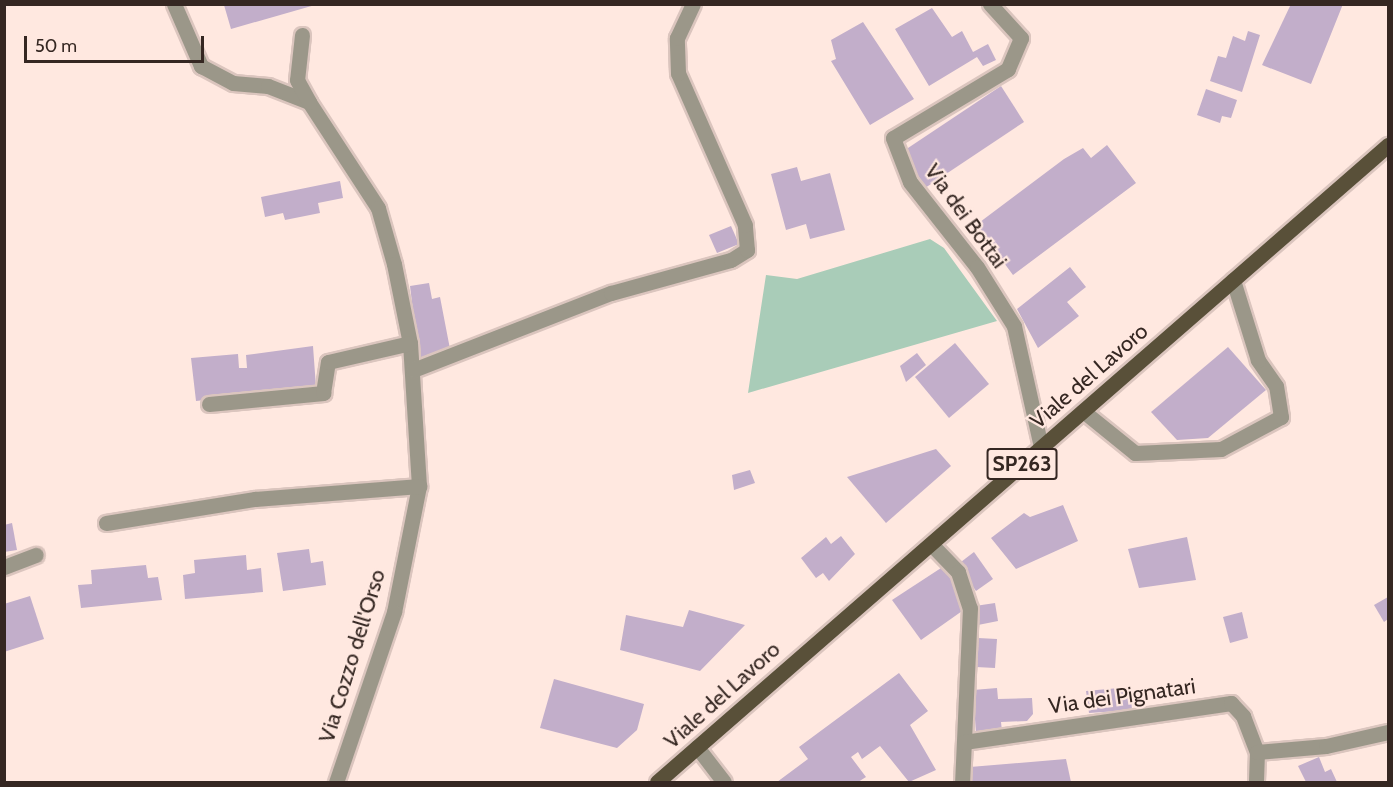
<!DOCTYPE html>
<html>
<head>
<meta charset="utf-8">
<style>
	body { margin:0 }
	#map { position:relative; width:1393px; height:787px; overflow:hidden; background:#ffe8e0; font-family:Cabin,sans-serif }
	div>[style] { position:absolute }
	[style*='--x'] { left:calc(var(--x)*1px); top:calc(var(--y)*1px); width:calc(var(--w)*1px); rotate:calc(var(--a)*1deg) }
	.green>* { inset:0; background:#a9ccb8 }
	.building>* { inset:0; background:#c2aeca }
	.roads { filter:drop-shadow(2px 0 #dbc5be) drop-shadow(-2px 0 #dbc5be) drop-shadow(0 2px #dbc5be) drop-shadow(0 -2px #dbc5be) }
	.minor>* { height:15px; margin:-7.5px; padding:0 7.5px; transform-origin:7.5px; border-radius:7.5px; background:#9b9789 }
	.major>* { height:15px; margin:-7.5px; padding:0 7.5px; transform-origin:7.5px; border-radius:7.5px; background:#595039 }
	span { translate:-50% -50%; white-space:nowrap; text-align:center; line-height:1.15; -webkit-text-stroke:4.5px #ffe8e0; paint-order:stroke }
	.shield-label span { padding:2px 4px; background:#ffe8e0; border:2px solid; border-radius:4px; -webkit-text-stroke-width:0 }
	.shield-label { font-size:21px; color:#352722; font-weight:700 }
	.street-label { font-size:22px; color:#352722 }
	.frame { position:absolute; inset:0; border:6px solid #352722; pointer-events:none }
	.scale { position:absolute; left:24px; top:36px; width:180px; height:27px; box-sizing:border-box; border:3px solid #352722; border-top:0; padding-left:8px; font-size:18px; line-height:21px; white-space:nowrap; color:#352722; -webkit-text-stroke:4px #ffe8e0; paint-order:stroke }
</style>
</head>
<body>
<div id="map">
	<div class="green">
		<div style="clip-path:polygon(930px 239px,944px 248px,997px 321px,748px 393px,766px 275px,797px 279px)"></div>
	</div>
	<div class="building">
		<div style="clip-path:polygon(1291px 4px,1343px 4px,1311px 84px,1262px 65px)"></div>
		<div style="clip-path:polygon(224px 5px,315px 5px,231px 29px)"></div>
		<div style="clip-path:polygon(932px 8px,952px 37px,962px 31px,973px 52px,988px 44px,996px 60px,983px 66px,977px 57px,929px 86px,895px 29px)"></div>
		<div style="clip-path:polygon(863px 22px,914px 99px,870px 125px,831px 61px,836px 59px,831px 40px)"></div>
		<div style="clip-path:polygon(1248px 31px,1260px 35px,1242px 92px,1210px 81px,1218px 56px,1226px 58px,1233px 36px,1245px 41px)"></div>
		<div style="clip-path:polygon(1001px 86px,1024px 122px,925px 188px,902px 152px)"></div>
		<div style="clip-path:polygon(1206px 89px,1237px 100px,1231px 118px,1222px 116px,1220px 123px,1197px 115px)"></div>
		<div style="clip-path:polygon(1107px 145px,1136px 183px,1013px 275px,976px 225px,1064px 159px,1083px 148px,1091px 158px)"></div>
		<div style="clip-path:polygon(797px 167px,801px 181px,830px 173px,845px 230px,810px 239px,806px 224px,786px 230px,771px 174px)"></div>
		<div style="clip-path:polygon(340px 181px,343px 198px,318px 203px,320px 213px,285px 220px,283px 213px,265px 217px,261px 197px)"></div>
		<div style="clip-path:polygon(731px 226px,739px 244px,717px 253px,709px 235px)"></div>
		<div style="clip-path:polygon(1070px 267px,1086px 287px,1067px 302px,1079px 316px,1038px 348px,1017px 309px)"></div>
		<div style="clip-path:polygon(429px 283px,432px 299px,440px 297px,450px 349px,419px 360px,410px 286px)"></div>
		<div style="clip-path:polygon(955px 343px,989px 384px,949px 418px,915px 377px)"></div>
		<div style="clip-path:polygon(313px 346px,316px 387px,196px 401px,191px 358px,238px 354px,239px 368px,247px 368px,246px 355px)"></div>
		<div style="clip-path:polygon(1228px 347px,1266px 390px,1208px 438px,1177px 440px,1151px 412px)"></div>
		<div style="clip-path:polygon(917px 353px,926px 365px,906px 382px,900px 366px)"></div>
		<div style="clip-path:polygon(936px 449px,951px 466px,886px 523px,847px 477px)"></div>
		<div style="clip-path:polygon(750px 470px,755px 483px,734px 490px,732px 475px)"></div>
		<div style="clip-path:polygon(1063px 505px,1078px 541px,1016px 569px,991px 538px,1024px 513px,1030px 517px)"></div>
		<div style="clip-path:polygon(12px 523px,17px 550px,4px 552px,4px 525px)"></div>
		<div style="clip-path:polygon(841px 536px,855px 554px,829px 581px,823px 573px,816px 578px,801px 558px,826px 537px,831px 544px)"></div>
		<div style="clip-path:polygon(1187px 537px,1196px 580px,1139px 588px,1128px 549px)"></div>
		<div style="clip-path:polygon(309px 549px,311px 563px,323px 561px,326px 585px,283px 591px,277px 553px)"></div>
		<div style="clip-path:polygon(974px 552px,993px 579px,976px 591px,957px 565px)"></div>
		<div style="clip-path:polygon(246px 555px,247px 570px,261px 568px,263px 592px,185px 599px,183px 575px,195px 573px,194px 560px)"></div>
		<div style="clip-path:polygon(146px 565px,148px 578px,158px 577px,162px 600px,81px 608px,78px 585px,92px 584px,91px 570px)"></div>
		<div style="clip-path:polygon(941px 568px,958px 579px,965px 609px,921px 640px,892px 600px)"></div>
		<div style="clip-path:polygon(30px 596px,44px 639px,4px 652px,4px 604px)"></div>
		<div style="clip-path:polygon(1388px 597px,1388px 619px,1384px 622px,1374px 605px)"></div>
		<div style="clip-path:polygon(995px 603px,998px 621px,978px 625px,975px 606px)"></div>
		<div style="clip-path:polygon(689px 610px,745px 625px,700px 671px,620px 650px,626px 615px,683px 627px)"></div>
		<div style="clip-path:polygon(1242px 612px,1248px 638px,1230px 643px,1223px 617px)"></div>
		<div style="clip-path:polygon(978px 638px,997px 639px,995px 668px,976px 667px)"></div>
		<div style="clip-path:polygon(899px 673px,928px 711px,910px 725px,936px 770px,909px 782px,880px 746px,862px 759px,858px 752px,851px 757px,866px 777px,858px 782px,777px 782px,808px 759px,799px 747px)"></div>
		<div style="clip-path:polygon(554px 679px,644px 704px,637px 730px,617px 748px,540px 728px)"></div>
		<div style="clip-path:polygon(1130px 687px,1132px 710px,1089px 713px,1086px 691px)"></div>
		<div style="clip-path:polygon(997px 688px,998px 699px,1032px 698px,1033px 714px,1027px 721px,1001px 722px,1002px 731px,976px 733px,973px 690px)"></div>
		<div style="clip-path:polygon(1319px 757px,1325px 772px,1331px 769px,1337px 782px,1306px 782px,1298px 766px)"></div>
		<div style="clip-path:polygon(1066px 759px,1071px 782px,965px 782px,970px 767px)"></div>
	</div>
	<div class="roads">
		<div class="minor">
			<div style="--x:174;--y:4;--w:68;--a:66.5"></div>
			<div style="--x:201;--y:66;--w:36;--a:28"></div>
			<div style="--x:233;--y:83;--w:35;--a:5"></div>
			<div style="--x:268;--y:86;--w:44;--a:21.3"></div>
			<div style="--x:309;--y:102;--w:126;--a:56.9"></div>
			<div style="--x:378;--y:208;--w:58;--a:74.1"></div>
			<div style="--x:394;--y:264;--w:81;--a:78.6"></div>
			<div style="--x:410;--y:343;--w:143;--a:86.4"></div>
			<div style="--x:419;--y:486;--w:128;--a:101.2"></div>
			<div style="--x:394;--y:612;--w:180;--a:108.8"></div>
			<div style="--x:990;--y:4;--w:46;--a:47.6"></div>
			<div style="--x:1021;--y:38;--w:34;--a:113"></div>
			<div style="--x:1008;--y:69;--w:134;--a:149"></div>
			<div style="--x:893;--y:138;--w:47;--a:68.9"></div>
			<div style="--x:910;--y:182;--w:108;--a:51.8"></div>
			<div style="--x:977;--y:267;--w:70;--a:57.9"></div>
			<div style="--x:1014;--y:326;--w:124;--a:77.4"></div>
			<div style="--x:302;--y:35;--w:45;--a:96.3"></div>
			<div style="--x:297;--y:80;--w:25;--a:61"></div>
			<div style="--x:413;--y:370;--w:212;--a:-21.3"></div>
			<div style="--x:611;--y:293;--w:124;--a:-15.4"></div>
			<div style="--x:731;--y:260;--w:19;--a:-32"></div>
			<div style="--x:747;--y:250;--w:25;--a:-95"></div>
			<div style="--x:745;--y:225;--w:166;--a:-113.8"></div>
			<div style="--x:678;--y:73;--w:35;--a:-92"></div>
			<div style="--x:677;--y:38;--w:38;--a:-65"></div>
			<div style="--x:209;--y:404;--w:115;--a:-5.5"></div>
			<div style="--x:323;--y:393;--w:31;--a:-81"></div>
			<div style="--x:328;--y:362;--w:84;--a:-13"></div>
			<div style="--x:1083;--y:411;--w:67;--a:38.9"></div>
			<div style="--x:1135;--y:453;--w:86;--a:-2.7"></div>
			<div style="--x:1221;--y:449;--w:68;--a:-28.1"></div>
			<div style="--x:1281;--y:417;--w:31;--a:-99"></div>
			<div style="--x:1276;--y:386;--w:32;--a:-125"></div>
			<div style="--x:1258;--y:360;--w:84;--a:-107.4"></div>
			<div style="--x:106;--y:523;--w:151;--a:-9.2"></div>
			<div style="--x:255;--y:499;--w:165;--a:-4.5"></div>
			<div style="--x:931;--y:544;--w:39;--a:46"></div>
			<div style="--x:958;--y:572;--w:38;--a:72"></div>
			<div style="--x:970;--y:608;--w:174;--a:92.6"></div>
			<div style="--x:4;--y:567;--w:34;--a:-21"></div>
			<div style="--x:964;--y:742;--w:270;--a:-8.3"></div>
			<div style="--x:1231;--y:703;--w:18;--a:47"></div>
			<div style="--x:1243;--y:716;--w:39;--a:69"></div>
			<div style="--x:1257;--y:752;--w:30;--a:92"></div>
			<div style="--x:697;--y:747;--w:44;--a:52.4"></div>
			<div style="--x:1257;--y:752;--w:69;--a:-5"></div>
			<div style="--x:1326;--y:746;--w:64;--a:-12.7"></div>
		</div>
		<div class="major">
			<div style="--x:657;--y:782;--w:970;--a:-41.07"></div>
		</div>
	</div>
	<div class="shield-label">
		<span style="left:1022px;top:464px">SP263</span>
	</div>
	<div class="street-label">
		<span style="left:966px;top:216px;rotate:54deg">Via dei Bottai</span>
		<span style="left:1089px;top:376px;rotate:-41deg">Viale del Lavoro</span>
		<span style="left:352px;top:656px;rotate:-73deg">Via Cozzo dell'Orso</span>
		<span style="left:722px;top:695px;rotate:-42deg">Viale del Lavoro</span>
		<span style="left:1122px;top:696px;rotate:-8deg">Via dei Pignatari</span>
	</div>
	<div class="frame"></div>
	<div class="scale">50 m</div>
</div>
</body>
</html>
